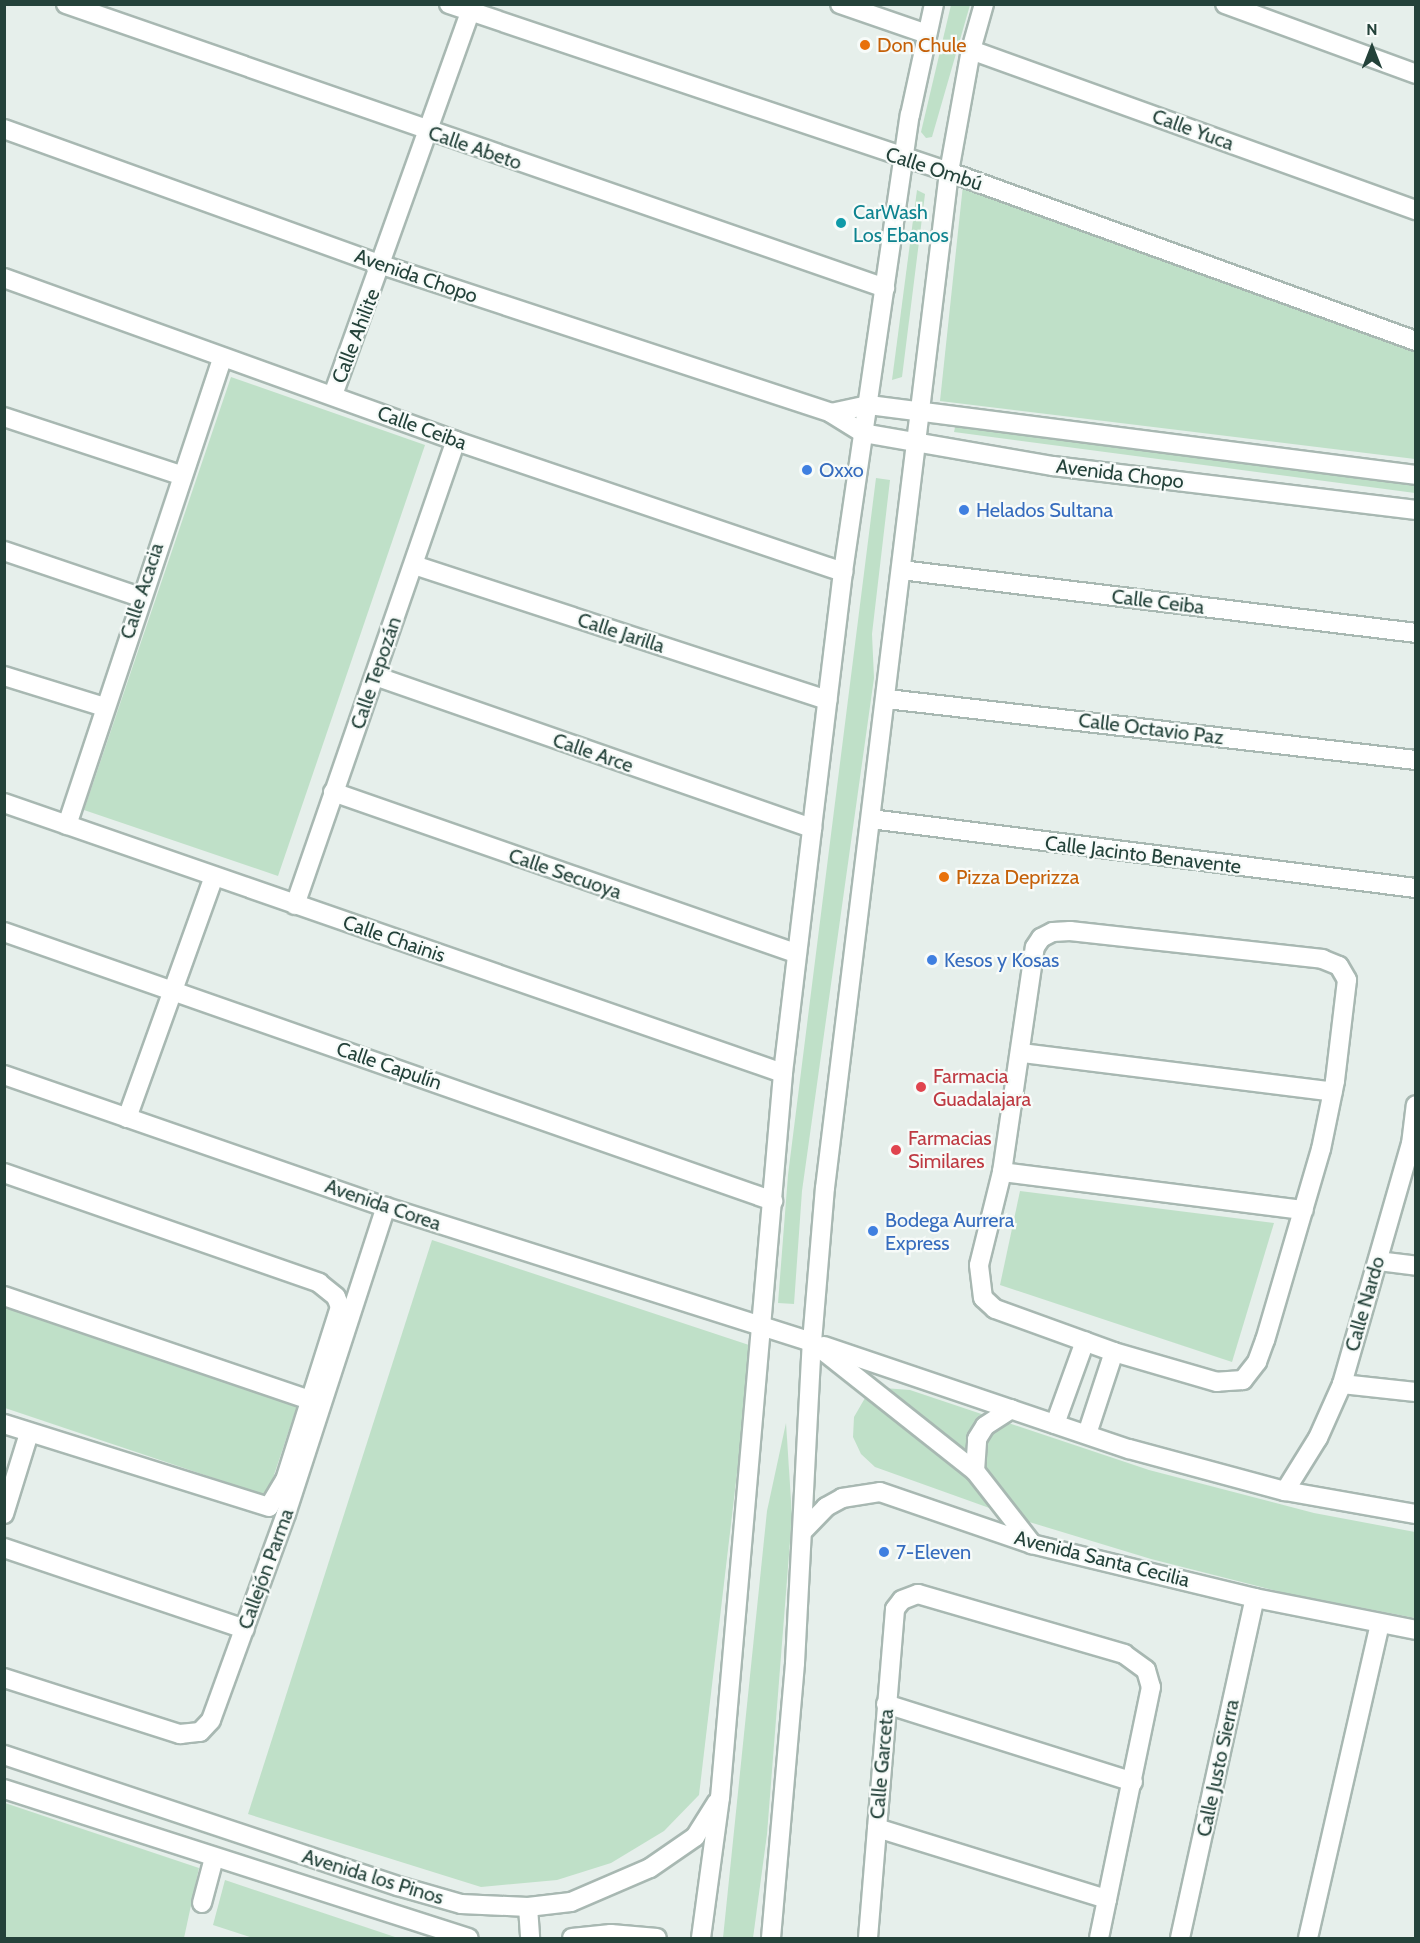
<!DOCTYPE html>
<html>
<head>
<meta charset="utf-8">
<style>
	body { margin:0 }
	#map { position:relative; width:1420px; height:1943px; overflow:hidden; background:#e6efeb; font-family:Cabin,sans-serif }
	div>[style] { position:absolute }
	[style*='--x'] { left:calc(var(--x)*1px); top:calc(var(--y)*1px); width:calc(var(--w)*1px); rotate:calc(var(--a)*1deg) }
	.green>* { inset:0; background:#bfe0c8 }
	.roads { filter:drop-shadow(2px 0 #a8b8b2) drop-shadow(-2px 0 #a8b8b2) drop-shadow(0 2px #a8b8b2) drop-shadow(0 -2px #a8b8b2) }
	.minor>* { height:18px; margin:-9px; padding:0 9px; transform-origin:9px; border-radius:9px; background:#fff }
	.dots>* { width:16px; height:16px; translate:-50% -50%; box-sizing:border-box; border:3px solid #f7fbf9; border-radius:50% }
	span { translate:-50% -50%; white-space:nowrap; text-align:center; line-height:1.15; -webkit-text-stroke:4.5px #f7fbf9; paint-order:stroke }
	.food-label { font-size:20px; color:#c56008 }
	.left { translate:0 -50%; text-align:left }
	.street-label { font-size:20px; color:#24423a }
	.culture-label { font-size:20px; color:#0d838f }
	.shop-label { font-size:20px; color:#366cbe }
	.health-label { font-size:20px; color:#be3a42 }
	.frame { position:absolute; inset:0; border:6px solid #24423a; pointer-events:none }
	.north { position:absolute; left:1342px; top:18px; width:60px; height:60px; -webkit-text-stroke:4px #f7fbf9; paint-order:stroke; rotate:0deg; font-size:16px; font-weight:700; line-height:24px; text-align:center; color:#24423a }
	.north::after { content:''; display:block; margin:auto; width:21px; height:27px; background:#24423a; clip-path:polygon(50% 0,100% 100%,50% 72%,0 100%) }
</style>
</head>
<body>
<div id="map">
	<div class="green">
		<div style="clip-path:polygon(951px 5px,970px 5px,932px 137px,926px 138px,921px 132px)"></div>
		<div style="clip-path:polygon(963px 185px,1415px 352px,1415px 459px,940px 401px)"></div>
		<div style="clip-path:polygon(917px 190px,925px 194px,902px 377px,892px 380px)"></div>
		<div style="clip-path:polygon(231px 377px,425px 445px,278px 876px,84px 810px)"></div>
		<div style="clip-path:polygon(956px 423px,1415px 479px,1415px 493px,954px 432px)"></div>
		<div style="clip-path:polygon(876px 478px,890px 480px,872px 634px,874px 678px,802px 1191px,794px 1304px,778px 1303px,788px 1175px)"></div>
		<div style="clip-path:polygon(1020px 1191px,1274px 1223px,1232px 1362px,1000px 1285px)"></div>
		<div style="clip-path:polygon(432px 1240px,752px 1346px,699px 1795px,664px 1831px,611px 1863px,557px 1880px,481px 1887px,248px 1814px)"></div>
		<div style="clip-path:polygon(5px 1307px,297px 1406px,267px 1496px,5px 1408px)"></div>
		<div style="clip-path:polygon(884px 1388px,910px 1390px,1149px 1470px,1314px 1513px,1415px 1532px,1415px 1618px,1285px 1593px,1151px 1559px,1026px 1521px,875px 1467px,861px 1454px,853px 1437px,854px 1417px,865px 1398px)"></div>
		<div style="clip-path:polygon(786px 1423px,792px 1516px,767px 1834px,753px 1938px,723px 1938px,767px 1511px)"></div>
		<div style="clip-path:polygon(5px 1803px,199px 1868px,184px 1938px,5px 1938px)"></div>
		<div style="clip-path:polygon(225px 1880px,398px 1938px,253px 1938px,213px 1925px)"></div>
	</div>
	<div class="roads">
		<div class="minor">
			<div style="--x:66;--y:4;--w:867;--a:19.12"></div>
			<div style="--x:449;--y:4;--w:527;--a:18.57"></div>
			<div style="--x:949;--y:172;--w:497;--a:19.9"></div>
			<div style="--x:840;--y:4;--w:92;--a:19"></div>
			<div style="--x:1225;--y:4;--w:203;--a:20.1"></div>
			<div style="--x:971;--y:50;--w:473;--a:19.8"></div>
			<div style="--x:4;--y:129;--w:402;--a:19.8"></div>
			<div style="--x:382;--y:265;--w:473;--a:18.2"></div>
			<div style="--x:831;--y:413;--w:38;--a:32"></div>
			<div style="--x:863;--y:433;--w:193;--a:9.9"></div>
			<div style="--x:1053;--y:466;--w:366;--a:6.9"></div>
			<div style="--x:4;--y:278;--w:480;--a:19.8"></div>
			<div style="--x:456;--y:441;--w:409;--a:18.7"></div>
			<div style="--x:333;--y:395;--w:415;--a:-70.3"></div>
			<div style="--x:831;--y:413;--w:39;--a:-12"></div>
			<div style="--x:869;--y:405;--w:551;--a:7.29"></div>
			<div style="--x:4;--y:417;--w:185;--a:18.2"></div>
			<div style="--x:4;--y:551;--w:144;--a:18.7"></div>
			<div style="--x:414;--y:565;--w:435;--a:18.1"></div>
			<div style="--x:901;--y:570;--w:519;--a:6.97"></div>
			<div style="--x:4;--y:676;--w:105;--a:17.2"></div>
			<div style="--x:375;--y:676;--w:463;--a:19.2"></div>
			<div style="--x:887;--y:699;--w:533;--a:6.58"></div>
			<div style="--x:333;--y:792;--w:491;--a:19.2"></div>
			<div style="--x:4;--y:803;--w:824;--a:19.12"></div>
			<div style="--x:871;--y:819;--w:549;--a:7.22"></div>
			<div style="--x:67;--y:825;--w:492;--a:-71.6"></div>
			<div style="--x:295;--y:905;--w:491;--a:-70.9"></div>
			<div style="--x:1070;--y:931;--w:254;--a:6.3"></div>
			<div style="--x:1322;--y:959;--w:18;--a:22"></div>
			<div style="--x:1339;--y:966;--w:16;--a:60"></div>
			<div style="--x:1347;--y:980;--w:102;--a:96.8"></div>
			<div style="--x:1335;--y:1081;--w:69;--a:101.6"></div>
			<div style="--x:1321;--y:1149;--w:199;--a:106.3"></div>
			<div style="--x:1265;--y:1340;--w:23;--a:110"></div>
			<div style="--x:1257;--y:1362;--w:23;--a:128"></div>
			<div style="--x:1243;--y:1380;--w:26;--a:176"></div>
			<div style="--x:1217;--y:1382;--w:107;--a:-163.8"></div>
			<div style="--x:1114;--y:1352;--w:127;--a:-160.1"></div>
			<div style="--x:995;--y:1309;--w:16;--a:-137"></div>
			<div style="--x:983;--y:1298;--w:33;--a:-97"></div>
			<div style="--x:979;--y:1265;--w:96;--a:-76.1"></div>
			<div style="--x:1002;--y:1172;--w:227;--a:-81.7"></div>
			<div style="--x:1035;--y:947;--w:11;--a:-56"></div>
			<div style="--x:1041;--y:938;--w:13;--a:-27"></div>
			<div style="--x:1053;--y:932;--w:17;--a:-3"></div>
			<div style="--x:4;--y:932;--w:815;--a:19.28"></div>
			<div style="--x:1022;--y:1053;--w:313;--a:7.1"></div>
			<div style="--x:4;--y:1075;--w:404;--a:19.1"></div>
			<div style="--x:386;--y:1207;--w:447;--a:17.6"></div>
			<div style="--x:812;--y:1342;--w:208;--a:38.4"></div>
			<div style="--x:975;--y:1471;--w:93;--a:52"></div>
			<div style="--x:127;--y:1118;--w:256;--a:-70.2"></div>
			<div style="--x:1002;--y:1172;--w:304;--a:7.2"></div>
			<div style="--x:4;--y:1173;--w:334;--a:19.2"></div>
			<div style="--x:319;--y:1283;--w:22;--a:39"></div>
			<div style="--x:336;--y:1297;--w:11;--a:68"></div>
			<div style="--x:340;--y:1307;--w:182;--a:107.6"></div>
			<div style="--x:285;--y:1480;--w:31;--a:121"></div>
			<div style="--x:269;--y:1507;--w:278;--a:-162.6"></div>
			<div style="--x:1378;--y:1261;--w:38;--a:7"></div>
			<div style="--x:4;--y:1296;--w:323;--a:18.8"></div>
			<div style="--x:824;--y:1346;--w:322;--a:18.7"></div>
			<div style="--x:1129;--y:1449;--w:162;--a:15.1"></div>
			<div style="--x:1285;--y:1491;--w:133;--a:10"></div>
			<div style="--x:1342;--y:1384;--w:74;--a:6.2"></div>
			<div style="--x:1055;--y:1424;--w:88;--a:-70.1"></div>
			<div style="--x:1087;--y:1434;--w:86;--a:-71.8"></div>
			<div style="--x:975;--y:1471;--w:32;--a:-86"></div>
			<div style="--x:977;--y:1439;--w:15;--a:-58"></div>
			<div style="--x:985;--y:1426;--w:31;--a:-33"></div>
			<div style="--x:1285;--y:1491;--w:62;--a:-58.1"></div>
			<div style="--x:1318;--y:1438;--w:59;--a:-66"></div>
			<div style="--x:1342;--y:1384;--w:250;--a:-74"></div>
			<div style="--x:1411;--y:1144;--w:39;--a:-83"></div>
			<div style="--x:4;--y:1514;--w:85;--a:-72.8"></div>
			<div style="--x:804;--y:1530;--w:32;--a:-46"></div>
			<div style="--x:826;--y:1507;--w:18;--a:-29"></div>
			<div style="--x:842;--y:1498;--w:38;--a:-9"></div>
			<div style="--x:880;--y:1492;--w:161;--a:18.9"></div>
			<div style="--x:1032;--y:1544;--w:229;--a:13.6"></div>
			<div style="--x:1255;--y:1598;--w:164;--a:11.2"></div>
			<div style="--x:4;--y:1548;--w:254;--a:18.6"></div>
			<div style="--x:4;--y:1678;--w:185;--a:17.7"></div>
			<div style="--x:180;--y:1734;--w:20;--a:-6"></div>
			<div style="--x:200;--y:1732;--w:16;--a:-47"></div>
			<div style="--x:211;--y:1720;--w:219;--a:-70"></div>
			<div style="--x:286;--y:1514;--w:323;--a:-72"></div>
			<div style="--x:886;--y:1704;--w:259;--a:17.5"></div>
			<div style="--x:4;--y:1755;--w:415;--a:18.4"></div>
			<div style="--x:398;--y:1886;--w:66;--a:15.9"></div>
			<div style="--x:461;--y:1904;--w:67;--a:2.6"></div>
			<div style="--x:528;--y:1907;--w:43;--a:-6.6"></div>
			<div style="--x:571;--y:1902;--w:86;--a:-23.3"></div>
			<div style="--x:650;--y:1868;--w:55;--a:-34.6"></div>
			<div style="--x:695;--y:1837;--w:41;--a:-57.8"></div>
			<div style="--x:4;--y:1789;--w:488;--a:17.8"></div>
			<div style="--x:877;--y:1828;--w:241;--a:17.2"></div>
			<div style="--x:202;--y:1903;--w:47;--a:-75.1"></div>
			<div style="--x:528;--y:1907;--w:31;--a:86"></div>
			<div style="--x:572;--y:1938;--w:39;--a:-6"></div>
			<div style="--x:611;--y:1934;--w:46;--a:5"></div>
			<div style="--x:701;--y:1938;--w:141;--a:-82.3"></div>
			<div style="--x:720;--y:1798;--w:728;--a:-85.03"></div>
			<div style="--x:783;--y:1073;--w:247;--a:-83.2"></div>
			<div style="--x:812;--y:828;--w:258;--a:-83.1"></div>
			<div style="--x:843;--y:572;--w:462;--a:-81.7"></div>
			<div style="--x:910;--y:115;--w:114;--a:-77.8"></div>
			<div style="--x:771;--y:1938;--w:276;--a:-85"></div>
			<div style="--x:795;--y:1663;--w:321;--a:-87"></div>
			<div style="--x:812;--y:1342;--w:155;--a:-85.2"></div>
			<div style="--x:825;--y:1188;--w:1024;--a:-83.04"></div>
			<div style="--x:949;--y:172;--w:124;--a:-79.8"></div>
			<div style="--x:971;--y:50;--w:48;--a:-74.2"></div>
			<div style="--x:868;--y:1938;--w:330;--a:-85.3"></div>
			<div style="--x:895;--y:1609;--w:11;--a:-52"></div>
			<div style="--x:902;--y:1600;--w:17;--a:-21"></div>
			<div style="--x:918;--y:1594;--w:215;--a:16.2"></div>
			<div style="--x:1124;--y:1654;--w:27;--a:36"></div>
			<div style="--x:1146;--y:1670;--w:18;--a:74"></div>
			<div style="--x:1151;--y:1687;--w:256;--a:101.7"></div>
			<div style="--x:1180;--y:1938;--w:348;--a:-77.6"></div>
			<div style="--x:1308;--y:1938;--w:322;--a:-77.1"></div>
		</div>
	</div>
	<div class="dots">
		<div style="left:865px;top:45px;background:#e8710a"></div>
		<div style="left:841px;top:223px;background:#0f9aa8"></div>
		<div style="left:807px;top:470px;background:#3f7fe0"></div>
		<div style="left:964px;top:510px;background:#3f7fe0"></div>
		<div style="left:944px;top:877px;background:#e8710a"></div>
		<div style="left:932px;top:960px;background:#3f7fe0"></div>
		<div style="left:921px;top:1087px;background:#e0444e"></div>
		<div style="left:896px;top:1150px;background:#e0444e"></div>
		<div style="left:873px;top:1231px;background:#3f7fe0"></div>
		<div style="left:884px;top:1552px;background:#3f7fe0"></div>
	</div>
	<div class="food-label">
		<span class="left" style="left:877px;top:45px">Don Chule</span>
		<span class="left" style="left:956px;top:877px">Pizza Deprizza</span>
	</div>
	<div class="street-label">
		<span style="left:1193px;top:130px;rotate:20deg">Calle Yuca</span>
		<span style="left:475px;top:148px;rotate:19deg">Calle Abeto</span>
		<span style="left:934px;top:169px;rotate:18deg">Calle Ombú</span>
		<span style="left:416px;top:276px;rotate:19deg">Avenida Chopo</span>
		<span style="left:356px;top:336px;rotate:-69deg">Calle Ahilite</span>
		<span style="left:422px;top:428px;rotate:20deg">Calle Ceiba</span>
		<span style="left:1120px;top:474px;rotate:7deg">Avenida Chopo</span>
		<span style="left:142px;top:591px;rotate:-72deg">Calle Acacia</span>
		<span style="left:1158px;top:602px;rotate:7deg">Calle Ceiba</span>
		<span style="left:621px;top:633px;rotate:18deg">Calle Jarilla</span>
		<span style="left:376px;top:673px;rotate:-71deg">Calle Tepozán</span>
		<span style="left:1151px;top:729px;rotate:7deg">Calle Octavio Paz</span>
		<span style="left:593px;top:753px;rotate:19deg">Calle Arce</span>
		<span style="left:1143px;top:855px;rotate:7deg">Calle Jacinto Benavente</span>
		<span style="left:565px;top:874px;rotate:19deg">Calle Secuoya</span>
		<span style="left:394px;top:939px;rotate:19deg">Calle Chainis</span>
		<span style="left:389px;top:1066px;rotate:19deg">Calle Capulín</span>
		<span style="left:383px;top:1205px;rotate:19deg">Avenida Corea</span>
		<span style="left:1365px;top:1304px;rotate:-74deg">Calle Nardo</span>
		<span style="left:1102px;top:1559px;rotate:14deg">Avenida Santa Cecilia</span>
		<span style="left:266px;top:1569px;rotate:-70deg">Callejón Parma</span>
		<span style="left:882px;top:1764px;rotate:-85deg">Calle Garceta</span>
		<span style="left:1218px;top:1768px;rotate:-78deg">Calle Justo Sierra</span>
		<span style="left:373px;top:1877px;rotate:17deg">Avenida los Pinos</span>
	</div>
	<div class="culture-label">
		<span class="left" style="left:853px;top:224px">CarWash<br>Los Ebanos</span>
	</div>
	<div class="shop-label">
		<span class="left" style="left:819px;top:470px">Oxxo</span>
		<span class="left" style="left:976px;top:510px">Helados Sultana</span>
		<span class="left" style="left:944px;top:960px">Kesos y Kosas</span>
		<span class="left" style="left:885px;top:1232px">Bodega Aurrera<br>Express</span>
		<span class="left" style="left:896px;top:1552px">7-Eleven</span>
	</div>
	<div class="health-label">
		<span class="left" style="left:933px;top:1088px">Farmacia<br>Guadalajara</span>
		<span class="left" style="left:908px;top:1150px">Farmacias<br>Similares</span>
	</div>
	<div class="frame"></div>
	<div class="north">N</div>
</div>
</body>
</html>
